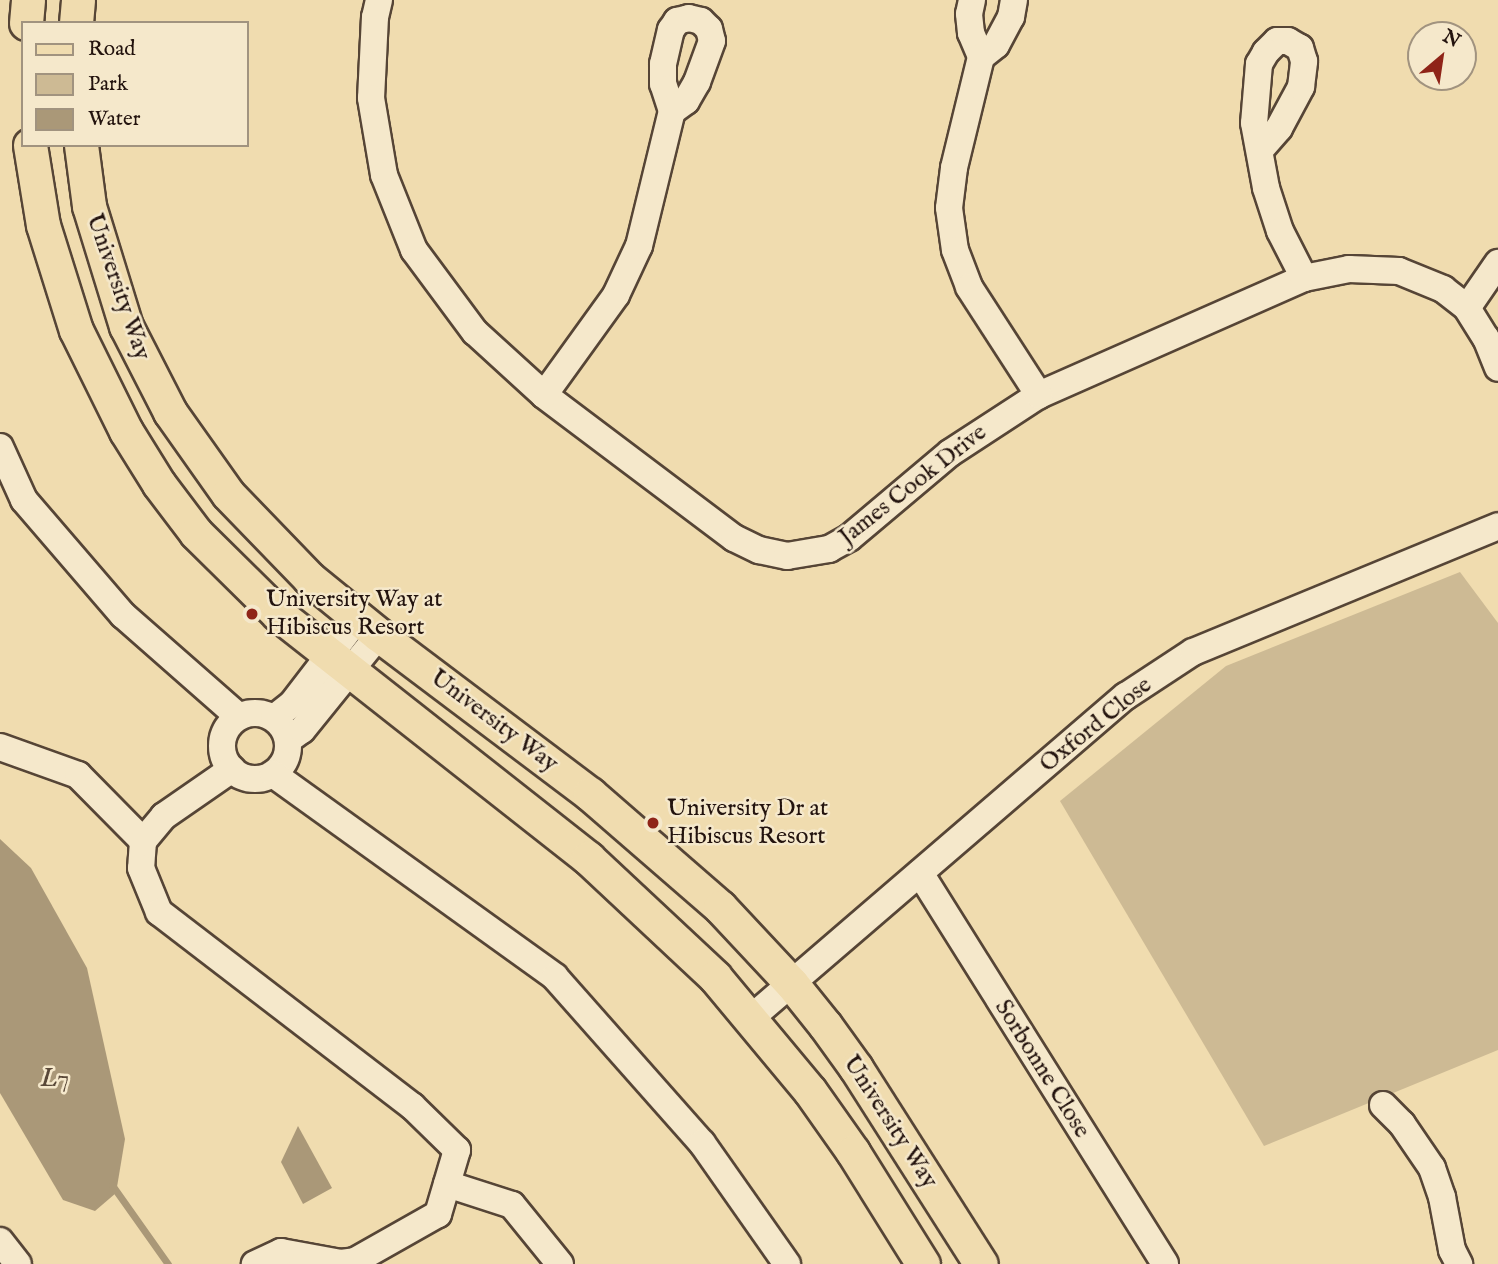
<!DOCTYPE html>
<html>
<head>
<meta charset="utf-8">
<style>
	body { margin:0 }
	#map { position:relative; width:1498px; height:1264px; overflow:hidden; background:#f0dcaf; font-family:"IM FELL English",serif }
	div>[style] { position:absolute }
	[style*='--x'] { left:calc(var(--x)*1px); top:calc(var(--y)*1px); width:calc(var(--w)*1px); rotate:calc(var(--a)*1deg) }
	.green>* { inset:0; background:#cdba94 }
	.water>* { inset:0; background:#aa9878 }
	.stream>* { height:7px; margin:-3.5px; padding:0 3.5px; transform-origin:3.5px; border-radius:3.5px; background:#aa9878 }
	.roads { filter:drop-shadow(2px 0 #564536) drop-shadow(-2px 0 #564536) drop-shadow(0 2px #564536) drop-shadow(0 -2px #564536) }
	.minor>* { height:26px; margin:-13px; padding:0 13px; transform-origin:13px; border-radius:13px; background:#f5e8cb }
	.minor>.ring { margin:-13px; padding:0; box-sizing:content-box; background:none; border:26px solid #f5e8cb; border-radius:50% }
	.major>* { height:33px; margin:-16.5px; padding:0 16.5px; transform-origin:16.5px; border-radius:16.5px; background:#f0dcaf }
	.dots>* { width:19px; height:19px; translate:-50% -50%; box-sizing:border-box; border:4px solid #f5e8cb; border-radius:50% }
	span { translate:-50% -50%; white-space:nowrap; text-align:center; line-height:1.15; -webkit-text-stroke:5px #f5e8cb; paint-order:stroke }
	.street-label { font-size:24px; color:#23130e }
	.poi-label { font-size:24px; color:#23130e }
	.left { translate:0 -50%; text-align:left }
	.water-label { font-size:26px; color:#594838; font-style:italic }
	.legend { position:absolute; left:21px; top:21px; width:228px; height:126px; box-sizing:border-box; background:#f5e8cb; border:2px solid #a1937f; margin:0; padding:9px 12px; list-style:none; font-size:21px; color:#23130e }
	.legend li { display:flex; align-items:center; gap:14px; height:35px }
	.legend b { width:35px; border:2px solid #a1937f }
	.north { position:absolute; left:1407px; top:21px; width:70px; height:70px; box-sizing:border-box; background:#f5e8cb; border:2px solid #a1937f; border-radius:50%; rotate:29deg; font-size:19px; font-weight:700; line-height:28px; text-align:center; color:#23130e }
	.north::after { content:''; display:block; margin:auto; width:24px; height:32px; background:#8f2418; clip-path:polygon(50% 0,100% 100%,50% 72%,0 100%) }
</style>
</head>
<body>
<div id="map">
	<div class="green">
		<div style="clip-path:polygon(1460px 572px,1498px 623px,1498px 1050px,1264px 1146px,1060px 801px,1226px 666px)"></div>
	</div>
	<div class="water">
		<div style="clip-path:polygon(0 839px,31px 868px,87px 968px,125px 1139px,116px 1193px,95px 1211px,63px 1200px,0 1093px)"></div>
		<div style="clip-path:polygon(298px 1126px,332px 1188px,303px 1204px,281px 1162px)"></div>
	</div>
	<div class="stream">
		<div style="--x:112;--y:1185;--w:97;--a:54.7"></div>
	</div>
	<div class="roads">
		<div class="minor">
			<div style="--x:379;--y:0;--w:17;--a:103"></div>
			<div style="--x:375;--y:17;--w:81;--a:92.8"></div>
			<div style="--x:371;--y:98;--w:78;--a:80.4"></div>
			<div style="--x:384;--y:175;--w:81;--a:68.2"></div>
			<div style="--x:414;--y:250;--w:102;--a:53.4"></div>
			<div style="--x:475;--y:332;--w:93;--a:42.4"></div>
			<div style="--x:544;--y:395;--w:238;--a:37"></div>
			<div style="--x:734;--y:538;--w:28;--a:26"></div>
			<div style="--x:759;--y:550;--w:29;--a:12"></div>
			<div style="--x:787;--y:556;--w:43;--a:-9.5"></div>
			<div style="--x:829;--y:549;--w:23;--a:-29"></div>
			<div style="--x:849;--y:538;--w:132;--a:-40.1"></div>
			<div style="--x:950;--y:453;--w:106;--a:-33.1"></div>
			<div style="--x:1039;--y:395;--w:290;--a:-23.8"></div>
			<div style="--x:1304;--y:278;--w:46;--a:-11.3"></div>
			<div style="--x:1349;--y:269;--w:50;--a:2.3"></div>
			<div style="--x:1399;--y:271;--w:48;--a:22.2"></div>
			<div style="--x:1443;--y:289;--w:31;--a:38"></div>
			<div style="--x:1467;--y:308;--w:36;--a:58"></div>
			<div style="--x:1486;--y:338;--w:32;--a:68"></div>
			<div style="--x:972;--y:0;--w:14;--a:102"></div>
			<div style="--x:969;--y:14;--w:19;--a:84"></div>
			<div style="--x:971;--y:33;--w:26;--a:67"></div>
			<div style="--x:981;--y:57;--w:114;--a:103.7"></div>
			<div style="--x:954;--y:168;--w:40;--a:97.1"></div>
			<div style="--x:949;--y:208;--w:42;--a:81.9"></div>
			<div style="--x:955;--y:250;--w:40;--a:69"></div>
			<div style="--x:969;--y:287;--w:129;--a:57.1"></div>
			<div style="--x:981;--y:57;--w:19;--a:-39"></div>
			<div style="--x:996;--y:45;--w:32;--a:-62"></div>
			<div style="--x:1011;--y:17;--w:17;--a:-80"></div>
			<div style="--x:1260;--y:150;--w:29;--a:-49"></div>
			<div style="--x:1279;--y:128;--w:47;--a:-61.8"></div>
			<div style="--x:1301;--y:87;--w:26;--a:-83"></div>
			<div style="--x:1304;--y:61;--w:14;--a:-107"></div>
			<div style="--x:1300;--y:48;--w:14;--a:-150"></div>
			<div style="--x:1288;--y:41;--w:11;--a:180"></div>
			<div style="--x:1277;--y:41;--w:16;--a:135"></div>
			<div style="--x:1266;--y:52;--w:14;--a:120"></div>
			<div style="--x:1259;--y:64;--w:59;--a:94.8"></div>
			<div style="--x:1254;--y:123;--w:66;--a:79.5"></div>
			<div style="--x:1266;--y:188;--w:45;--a:72"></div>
			<div style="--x:1280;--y:231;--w:53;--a:62.9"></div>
			<div style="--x:1467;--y:308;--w:55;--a:-55.4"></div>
			<div style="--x:544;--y:395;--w:123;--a:-54.2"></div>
			<div style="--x:616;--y:295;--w:54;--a:-64.9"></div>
			<div style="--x:639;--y:246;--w:139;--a:-76.3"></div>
			<div style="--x:672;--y:111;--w:28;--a:-108"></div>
			<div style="--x:663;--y:84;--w:20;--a:-90"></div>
			<div style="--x:663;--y:64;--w:35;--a:-77"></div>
			<div style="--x:671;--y:30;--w:11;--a:-56"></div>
			<div style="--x:677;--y:21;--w:12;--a:-14"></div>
			<div style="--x:689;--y:18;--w:12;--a:14"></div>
			<div style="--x:701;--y:21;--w:11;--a:45"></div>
			<div style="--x:709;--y:29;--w:12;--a:76"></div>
			<div style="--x:712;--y:41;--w:44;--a:110.1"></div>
			<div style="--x:697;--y:82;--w:22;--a:120"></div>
			<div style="--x:686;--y:101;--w:17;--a:144"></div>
			<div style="--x:0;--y:447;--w:58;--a:65.6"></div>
			<div style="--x:24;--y:500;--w:152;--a:49.3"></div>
			<div style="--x:123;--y:615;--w:154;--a:41.3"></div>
			<div class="ring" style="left:222px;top:713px;width:40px;height:40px"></div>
			<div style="--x:274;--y:718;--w:23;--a:-38"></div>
			<div style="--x:292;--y:704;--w:108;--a:-52.5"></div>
			<div style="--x:288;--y:740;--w:17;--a:-36"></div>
			<div style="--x:302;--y:730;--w:122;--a:-51"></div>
			<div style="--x:0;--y:747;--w:83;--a:19.7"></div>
			<div style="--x:78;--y:775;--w:93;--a:45.4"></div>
			<div style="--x:232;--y:769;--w:83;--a:145.3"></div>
			<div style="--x:164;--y:816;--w:33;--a:130"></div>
			<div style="--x:143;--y:841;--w:27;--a:94"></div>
			<div style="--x:141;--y:868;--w:48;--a:67.8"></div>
			<div style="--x:159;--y:912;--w:319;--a:37.5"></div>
			<div style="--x:412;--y:1106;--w:63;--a:44.4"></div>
			<div style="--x:457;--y:1150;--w:67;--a:106.5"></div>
			<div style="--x:438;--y:1214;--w:95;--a:150.5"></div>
			<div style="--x:355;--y:1261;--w:14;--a:172"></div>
			<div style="--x:341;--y:1263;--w:61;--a:-169.6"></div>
			<div style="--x:281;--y:1252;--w:29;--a:155"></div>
			<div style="--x:273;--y:774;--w:347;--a:35.7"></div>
			<div style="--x:555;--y:977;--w:222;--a:48.5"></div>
			<div style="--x:702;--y:1143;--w:148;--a:54.9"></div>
			<div style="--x:920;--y:873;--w:461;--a:57.9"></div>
			<div style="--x:751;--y:1018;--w:494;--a:-40.7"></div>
			<div style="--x:1126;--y:696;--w:80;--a:-33.3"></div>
			<div style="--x:1193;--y:652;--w:330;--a:-22.4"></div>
			<div style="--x:1383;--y:1105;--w:27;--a:45"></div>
			<div style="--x:1402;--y:1124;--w:53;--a:55.7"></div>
			<div style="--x:1432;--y:1168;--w:31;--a:71"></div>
			<div style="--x:1442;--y:1197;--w:54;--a:79.3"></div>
			<div style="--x:1452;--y:1250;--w:16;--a:63"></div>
			<div style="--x:447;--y:1184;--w:68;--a:17.9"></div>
			<div style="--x:512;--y:1205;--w:76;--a:50.9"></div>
			<div style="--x:0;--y:1241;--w:29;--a:52"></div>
		</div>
		<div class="major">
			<div style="--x:26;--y:23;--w:23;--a:-85"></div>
			<div style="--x:76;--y:23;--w:23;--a:-85"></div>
			<div style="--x:30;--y:145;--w:81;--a:80.8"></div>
			<div style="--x:43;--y:225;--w:110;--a:72.6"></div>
			<div style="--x:76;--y:330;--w:113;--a:63.7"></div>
			<div style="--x:126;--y:431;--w:62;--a:58.1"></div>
			<div style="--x:159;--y:484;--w:61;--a:52.9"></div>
			<div style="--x:196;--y:533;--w:115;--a:44.6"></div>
			<div style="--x:278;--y:614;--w:395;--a:38.2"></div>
			<div style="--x:588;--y:858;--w:174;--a:43.1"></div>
			<div style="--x:715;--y:977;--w:148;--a:50.2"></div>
			<div style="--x:810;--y:1091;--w:75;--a:54.8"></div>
			<div style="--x:853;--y:1152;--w:132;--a:58"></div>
			<div style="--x:81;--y:145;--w:62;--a:82.5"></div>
			<div style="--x:89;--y:206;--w:126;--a:72.9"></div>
			<div style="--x:126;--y:326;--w:97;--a:62.9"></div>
			<div style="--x:170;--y:412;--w:100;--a:54.7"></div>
			<div style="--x:228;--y:494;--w:117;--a:46"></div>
			<div style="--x:309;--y:578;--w:90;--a:39.2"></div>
			<div style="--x:379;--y:635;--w:264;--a:37"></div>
			<div style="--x:590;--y:794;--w:172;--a:41"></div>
			<div style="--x:720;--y:907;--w:105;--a:46.9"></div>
			<div style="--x:792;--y:984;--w:53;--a:51.2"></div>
			<div style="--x:825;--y:1025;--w:53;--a:54.2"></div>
			<div style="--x:856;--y:1068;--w:232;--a:57.5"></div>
		</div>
	</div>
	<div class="dots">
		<div style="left:252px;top:614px;background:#8f2418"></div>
		<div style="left:653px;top:823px;background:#8f2418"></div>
	</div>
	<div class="street-label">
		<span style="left:118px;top:287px;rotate:71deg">University Way</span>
		<span style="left:913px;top:485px;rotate:-38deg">James Cook Drive</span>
		<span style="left:494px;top:721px;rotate:37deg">University Way</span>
		<span style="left:1096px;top:725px;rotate:-39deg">Oxford Close</span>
		<span style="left:1042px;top:1069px;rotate:58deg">Sorbonne Close</span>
		<span style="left:890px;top:1122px;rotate:57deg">University Way</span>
	</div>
	<div class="poi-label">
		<span class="left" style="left:266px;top:614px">University Way at<br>Hibiscus Resort</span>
		<span class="left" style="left:667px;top:823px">University Dr at<br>Hibiscus Resort</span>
	</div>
	<div class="water-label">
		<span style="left:55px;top:1079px">L7</span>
	</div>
	<ul class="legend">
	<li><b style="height:9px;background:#f0dcaf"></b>Road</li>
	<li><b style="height:19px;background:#cdba94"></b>Park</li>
	<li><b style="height:19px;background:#aa9878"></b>Water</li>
	</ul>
	<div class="north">N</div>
</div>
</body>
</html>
